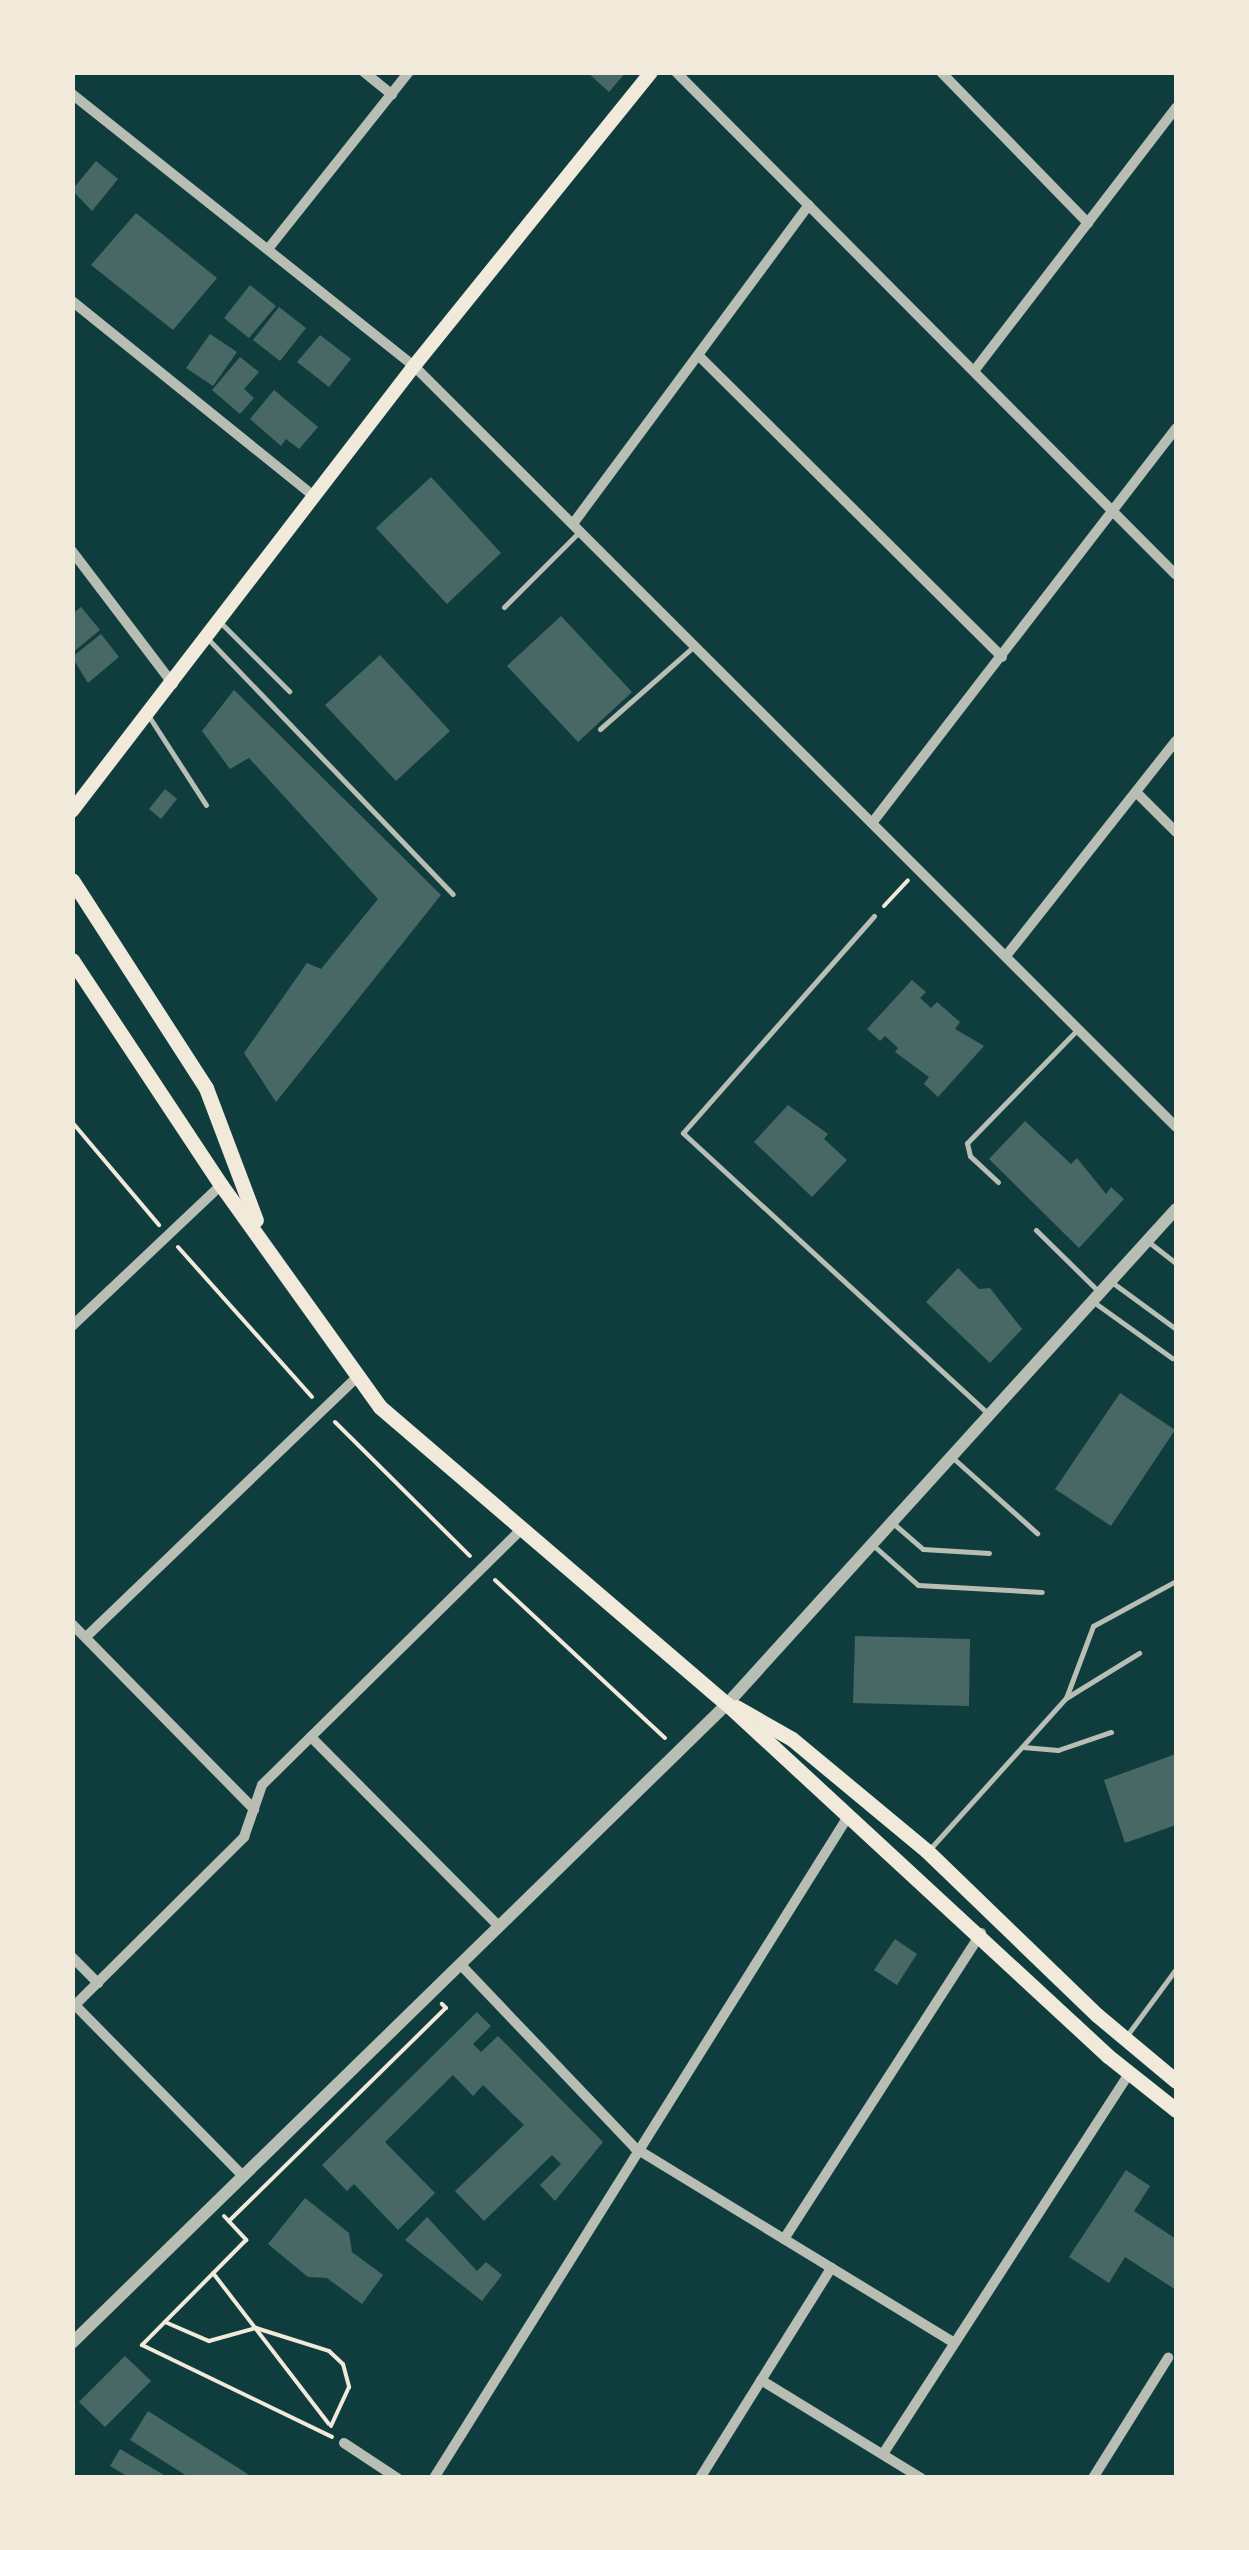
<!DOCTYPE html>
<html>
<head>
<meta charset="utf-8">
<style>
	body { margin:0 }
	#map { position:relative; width:1249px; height:2550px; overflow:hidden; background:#0f3d3e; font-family:Overpass,sans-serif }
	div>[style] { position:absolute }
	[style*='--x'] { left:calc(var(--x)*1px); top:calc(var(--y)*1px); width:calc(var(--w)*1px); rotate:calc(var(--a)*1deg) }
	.building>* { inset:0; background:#486865 }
	.path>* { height:4px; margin:-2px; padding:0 2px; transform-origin:2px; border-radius:2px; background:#f1e9da }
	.service>* { height:5px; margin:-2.5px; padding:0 2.5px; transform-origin:2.5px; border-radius:2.5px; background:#b8beb3 }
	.minor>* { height:10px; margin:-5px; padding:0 5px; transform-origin:5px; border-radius:5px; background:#b8beb3 }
	.tertiary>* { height:12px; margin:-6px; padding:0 6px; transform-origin:6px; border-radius:6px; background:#b8beb3 }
	.secondary>* { height:14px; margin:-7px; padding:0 7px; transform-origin:7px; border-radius:7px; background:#f1e9da }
	.primary>* { height:15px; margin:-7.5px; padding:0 7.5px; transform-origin:7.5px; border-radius:7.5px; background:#f1e9da }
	span { translate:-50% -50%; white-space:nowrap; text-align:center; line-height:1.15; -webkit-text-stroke:8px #f1e9da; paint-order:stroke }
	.frame { position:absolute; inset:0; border:75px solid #f1e9da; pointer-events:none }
</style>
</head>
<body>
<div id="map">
	<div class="building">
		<div style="clip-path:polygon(587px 72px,626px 72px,609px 92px)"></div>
		<div style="clip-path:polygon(96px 161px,118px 179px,92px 211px,72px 190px)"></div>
		<div style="clip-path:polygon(136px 213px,217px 278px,173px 330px,91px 265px)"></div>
		<div style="clip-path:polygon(250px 285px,276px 306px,249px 338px,224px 318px)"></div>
		<div style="clip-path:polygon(279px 307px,306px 328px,280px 361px,253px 340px)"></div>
		<div style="clip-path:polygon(210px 334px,237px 352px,213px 386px,186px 368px)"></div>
		<div style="clip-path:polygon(320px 335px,351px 359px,329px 387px,297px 362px)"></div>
		<div style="clip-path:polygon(240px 357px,259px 372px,244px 389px,254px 398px,240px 414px,212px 390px)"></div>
		<div style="clip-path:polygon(274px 390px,318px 427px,299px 449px,286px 439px,281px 446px,250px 419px)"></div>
		<div style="clip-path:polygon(431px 477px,501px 553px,447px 604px,376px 528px)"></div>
		<div style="clip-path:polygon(81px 607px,100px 630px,72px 653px,72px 614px)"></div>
		<div style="clip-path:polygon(561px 616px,632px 692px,578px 742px,507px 666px)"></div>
		<div style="clip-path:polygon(101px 634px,119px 657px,88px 683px,72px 657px)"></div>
		<div style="clip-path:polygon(380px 655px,450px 731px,396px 781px,325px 705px)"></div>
		<div style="clip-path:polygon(234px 690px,441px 895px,276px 1102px,244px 1053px,307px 963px,321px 969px,378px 899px,249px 758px,230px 769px,202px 731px)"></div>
		<div style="clip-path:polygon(165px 789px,177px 799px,161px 819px,149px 809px)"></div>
		<div style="clip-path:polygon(912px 980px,926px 992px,920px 998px,931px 1008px,937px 1002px,960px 1022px,955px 1029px,984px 1046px,938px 1097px,924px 1084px,929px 1077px,895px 1052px,898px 1048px,885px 1036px,880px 1041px,867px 1029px)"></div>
		<div style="clip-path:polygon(788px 1105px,828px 1134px,824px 1139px,847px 1160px,812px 1197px,754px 1142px)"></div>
		<div style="clip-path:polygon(1025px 1121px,1071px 1164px,1077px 1158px,1106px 1194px,1111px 1187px,1124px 1199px,1079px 1248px,989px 1159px)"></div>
		<div style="clip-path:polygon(958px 1268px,979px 1289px,990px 1288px,1022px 1329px,990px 1363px,926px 1302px)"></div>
		<div style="clip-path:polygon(1120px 1393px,1175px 1430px,1111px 1526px,1055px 1489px)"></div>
		<div style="clip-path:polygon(855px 1636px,970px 1639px,969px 1706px,853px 1703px)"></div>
		<div style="clip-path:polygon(1176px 1754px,1176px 1825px,1125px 1843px,1104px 1780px)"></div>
		<div style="clip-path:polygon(895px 1939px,917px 1954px,897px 1985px,874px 1970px)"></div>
		<div style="clip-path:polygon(477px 2012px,491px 2026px,473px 2044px,481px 2052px,498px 2036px,603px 2142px,555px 2201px,540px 2185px,561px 2164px,552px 2155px,484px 2221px,455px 2191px,524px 2125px,483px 2085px,473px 2096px,453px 2075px,385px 2142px,435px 2193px,398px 2230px,354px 2184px,347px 2191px,322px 2165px)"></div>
		<div style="clip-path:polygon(1126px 2170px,1150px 2186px,1134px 2211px,1176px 2239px,1176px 2290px,1125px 2257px,1109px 2283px,1069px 2257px)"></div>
		<div style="clip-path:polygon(305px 2198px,349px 2233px,352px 2252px,383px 2275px,362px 2304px,327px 2278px,308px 2277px,268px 2244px)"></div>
		<div style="clip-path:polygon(427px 2217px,477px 2271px,486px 2262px,502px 2275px,482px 2301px,405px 2240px)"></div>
		<div style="clip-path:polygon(125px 2356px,151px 2381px,105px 2427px,79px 2402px)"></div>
		<div style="clip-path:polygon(148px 2411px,254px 2478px,190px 2478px,130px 2440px)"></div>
		<div style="clip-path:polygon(120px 2449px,169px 2478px,130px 2478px,110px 2466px)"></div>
	</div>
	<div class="path">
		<div style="--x:884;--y:906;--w:35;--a:-47"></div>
		<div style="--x:72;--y:1122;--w:135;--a:49.8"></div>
		<div style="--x:178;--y:1247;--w:201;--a:48.2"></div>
		<div style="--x:335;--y:1422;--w:190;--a:44.8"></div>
		<div style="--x:495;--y:1580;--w:232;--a:42.9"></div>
		<div style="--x:224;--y:2216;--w:33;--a:47"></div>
		<div style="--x:246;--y:2240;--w:148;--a:134.7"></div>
		<div style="--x:142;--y:2345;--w:211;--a:25.8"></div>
		<div style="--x:229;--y:2221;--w:304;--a:-44.5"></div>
		<div style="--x:446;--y:2008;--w:6;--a:-135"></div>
		<div style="--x:213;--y:2273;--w:190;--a:52.5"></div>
		<div style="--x:165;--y:2322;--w:48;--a:23.4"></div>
		<div style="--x:209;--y:2341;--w:49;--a:-15.5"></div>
		<div style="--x:256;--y:2328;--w:77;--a:17.5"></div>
		<div style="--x:329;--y:2351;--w:19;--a:43"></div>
		<div style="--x:343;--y:2364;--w:24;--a:75"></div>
		<div style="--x:349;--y:2387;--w:43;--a:114.8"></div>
	</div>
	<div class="service">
		<div style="--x:504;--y:607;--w:109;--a:-45"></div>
		<div style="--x:220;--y:622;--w:98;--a:45"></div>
		<div style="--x:209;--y:640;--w:352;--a:46.2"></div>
		<div style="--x:148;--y:715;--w:107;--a:57.2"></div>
		<div style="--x:600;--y:729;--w:125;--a:-41.4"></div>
		<div style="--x:874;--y:916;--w:289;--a:131.4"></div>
		<div style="--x:683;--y:1133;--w:413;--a:42.6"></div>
		<div style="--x:998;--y:1182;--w:38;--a:-137"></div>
		<div style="--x:970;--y:1156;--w:13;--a:-103"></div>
		<div style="--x:967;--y:1143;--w:156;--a:-45.8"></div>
		<div style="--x:1036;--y:1230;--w:87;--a:44.5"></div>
		<div style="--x:1150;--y:1243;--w:33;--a:38"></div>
		<div style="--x:1113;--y:1283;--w:78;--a:36.1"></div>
		<div style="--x:1095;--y:1303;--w:95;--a:35.5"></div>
		<div style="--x:953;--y:1458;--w:113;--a:41.8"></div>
		<div style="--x:894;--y:1524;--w:38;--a:41"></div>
		<div style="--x:923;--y:1549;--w:66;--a:3.5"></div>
		<div style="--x:874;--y:1546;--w:59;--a:41.6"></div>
		<div style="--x:918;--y:1585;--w:124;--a:3.2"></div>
		<div style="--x:1066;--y:1698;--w:86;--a:-31.7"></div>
		<div style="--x:1023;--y:1747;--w:35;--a:5"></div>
		<div style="--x:1058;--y:1750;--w:56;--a:-18.8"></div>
		<div style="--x:929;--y:1850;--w:205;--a:-48"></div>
		<div style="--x:1066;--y:1698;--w:77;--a:-69.4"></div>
		<div style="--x:1093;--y:1626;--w:94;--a:-28.5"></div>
		<div style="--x:1128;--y:2034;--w:81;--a:-53.6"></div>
	</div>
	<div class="minor">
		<div style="--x:364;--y:72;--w:36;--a:39"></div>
		<div style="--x:676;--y:72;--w:709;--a:45.17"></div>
		<div style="--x:941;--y:72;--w:211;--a:45.8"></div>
		<div style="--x:72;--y:94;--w:437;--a:38.5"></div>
		<div style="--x:414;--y:366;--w:1077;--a:44.96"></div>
		<div style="--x:268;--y:249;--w:226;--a:-51.5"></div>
		<div style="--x:72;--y:301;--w:312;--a:38.9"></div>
		<div style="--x:699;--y:356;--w:427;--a:44.8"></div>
		<div style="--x:974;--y:371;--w:332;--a:-52.5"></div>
		<div style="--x:575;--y:521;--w:393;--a:-53.5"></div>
		<div style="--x:72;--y:551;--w:167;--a:52.8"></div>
		<div style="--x:1136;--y:792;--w:57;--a:45"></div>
		<div style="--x:872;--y:823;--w:498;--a:-52.4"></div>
		<div style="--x:1006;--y:956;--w:274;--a:-51.7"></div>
		<div style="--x:72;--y:1326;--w:205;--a:-43.4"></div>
		<div style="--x:72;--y:1624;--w:260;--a:45.5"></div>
		<div style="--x:86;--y:1637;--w:374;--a:-43.8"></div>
		<div style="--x:311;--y:1737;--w:267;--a:45.2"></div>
		<div style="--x:72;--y:1957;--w:37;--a:45"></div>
		<div style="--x:460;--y:1964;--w:254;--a:46.4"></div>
		<div style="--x:635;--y:2148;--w:374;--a:31.4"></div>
		<div style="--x:75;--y:2005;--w:240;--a:45.5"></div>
		<div style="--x:72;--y:2008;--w:243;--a:-44.8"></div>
		<div style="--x:244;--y:1837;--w:55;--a:-70.9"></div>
		<div style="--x:262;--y:1785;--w:363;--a:-44.6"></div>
		<div style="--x:784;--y:2239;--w:364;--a:-57.2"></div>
		<div style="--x:761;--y:2380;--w:188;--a:31.5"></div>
		<div style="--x:344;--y:2443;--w:64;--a:33.4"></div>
		<div style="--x:883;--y:2454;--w:453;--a:-57.1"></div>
		<div style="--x:434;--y:2478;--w:782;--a:-57.96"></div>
		<div style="--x:700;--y:2478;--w:248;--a:-58"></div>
		<div style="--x:1093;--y:2478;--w:142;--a:-58"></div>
	</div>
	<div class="tertiary">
		<div style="--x:72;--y:2343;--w:915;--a:-44.29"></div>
		<div style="--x:727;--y:1704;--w:668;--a:-47.79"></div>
	</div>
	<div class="secondary">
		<div style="--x:72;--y:811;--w:561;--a:-52.46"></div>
		<div style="--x:414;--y:366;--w:378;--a:-51.1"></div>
	</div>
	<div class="primary">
		<div style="--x:72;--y:880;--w:247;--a:57.2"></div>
		<div style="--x:206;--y:1088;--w:141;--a:69.3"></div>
		<div style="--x:72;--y:960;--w:270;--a:56.5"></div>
		<div style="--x:221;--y:1185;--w:273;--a:54.4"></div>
		<div style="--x:380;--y:1407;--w:457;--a:40.6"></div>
		<div style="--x:727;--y:1704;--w:519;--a:42.73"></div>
		<div style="--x:1108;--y:2056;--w:87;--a:38.5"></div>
		<div style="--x:736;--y:1707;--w:64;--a:29.7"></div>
		<div style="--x:792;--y:1739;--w:175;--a:39.7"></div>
		<div style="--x:927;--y:1851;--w:236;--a:44"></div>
		<div style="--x:1097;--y:2015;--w:103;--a:39.9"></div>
	</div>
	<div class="frame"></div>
</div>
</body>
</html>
